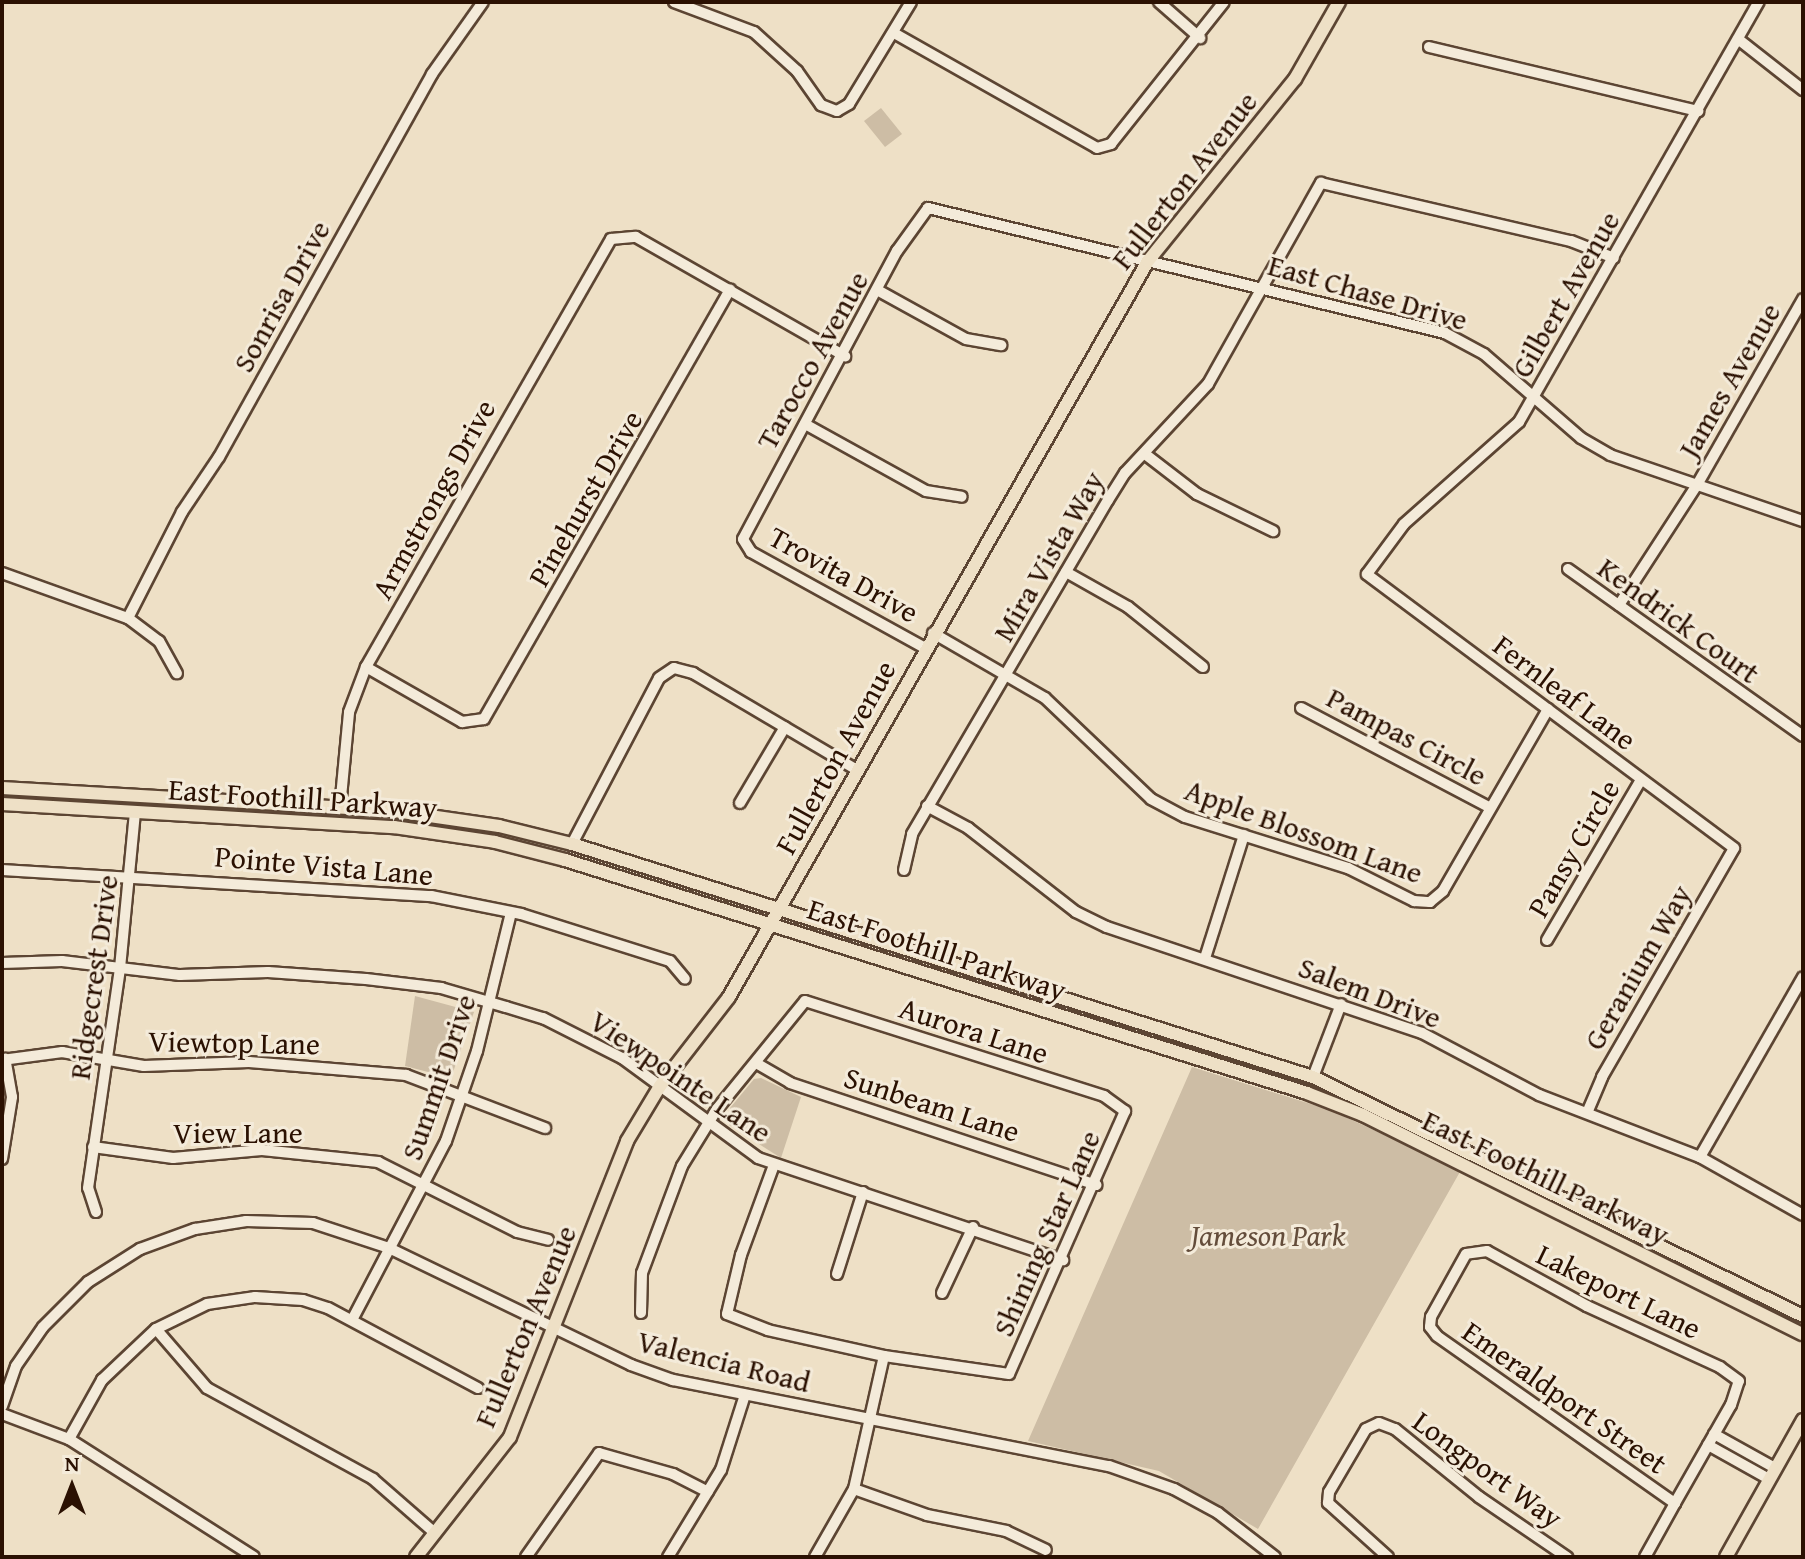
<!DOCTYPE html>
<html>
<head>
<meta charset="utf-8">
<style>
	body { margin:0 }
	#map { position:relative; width:1805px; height:1559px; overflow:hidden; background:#eee0c6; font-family:"Gentium Book Plus",serif }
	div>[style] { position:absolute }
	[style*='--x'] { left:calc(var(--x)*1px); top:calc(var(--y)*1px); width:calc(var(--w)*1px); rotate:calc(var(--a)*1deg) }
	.green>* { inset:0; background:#cdbda5 }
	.roads { filter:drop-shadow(2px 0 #5c4533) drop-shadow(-2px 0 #5c4533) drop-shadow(0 2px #5c4533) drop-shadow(0 -2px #5c4533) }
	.minor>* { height:10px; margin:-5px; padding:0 5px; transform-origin:5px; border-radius:5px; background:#f4ebda }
	.major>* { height:12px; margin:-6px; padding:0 6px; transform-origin:6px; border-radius:6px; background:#eee0c6 }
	span { translate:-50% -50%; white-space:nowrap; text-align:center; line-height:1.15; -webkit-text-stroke:6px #f4ebda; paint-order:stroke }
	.street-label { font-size:30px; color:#2b1102 }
	.park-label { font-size:30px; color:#644d3b; font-style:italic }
	.frame { position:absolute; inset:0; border:4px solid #2b1102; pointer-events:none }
	.north { position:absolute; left:32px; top:1447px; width:80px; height:80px; -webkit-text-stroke:6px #f4ebda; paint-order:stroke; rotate:0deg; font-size:22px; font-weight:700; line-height:32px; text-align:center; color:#2b1102 }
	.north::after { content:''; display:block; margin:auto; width:28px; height:36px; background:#2b1102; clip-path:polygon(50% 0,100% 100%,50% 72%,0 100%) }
</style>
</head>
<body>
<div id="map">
	<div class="green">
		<div style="clip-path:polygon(881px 108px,902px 134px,885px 147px,864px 121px)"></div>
		<div style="clip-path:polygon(415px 996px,474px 1012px,451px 1078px,405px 1066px)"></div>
		<div style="clip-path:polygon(1192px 1067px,1330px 1110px,1461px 1170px,1258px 1529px,1159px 1471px,1028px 1441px)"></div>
		<div style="clip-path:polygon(761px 1078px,801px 1097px,781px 1158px,729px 1125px,730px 1108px,754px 1079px)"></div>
	</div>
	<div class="roads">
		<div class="minor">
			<div style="--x:674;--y:2;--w:85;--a:20.6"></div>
			<div style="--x:754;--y:32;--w:58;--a:42.2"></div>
			<div style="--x:797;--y:71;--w:42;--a:54.8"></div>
			<div style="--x:821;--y:105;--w:17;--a:21"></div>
			<div style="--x:837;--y:111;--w:14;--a:-30"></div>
			<div style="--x:849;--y:104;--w:119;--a:-58.7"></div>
			<div style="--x:1159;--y:2;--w:55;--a:41.3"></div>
			<div style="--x:894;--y:33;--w:233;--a:29.5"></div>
			<div style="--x:1097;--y:148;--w:15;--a:-16"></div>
			<div style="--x:1111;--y:144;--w:181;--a:-51.5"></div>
			<div style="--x:1738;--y:39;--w:83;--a:38.1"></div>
			<div style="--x:1429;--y:47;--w:277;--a:13.4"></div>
			<div style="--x:879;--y:291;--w:99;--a:28.9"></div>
			<div style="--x:966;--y:339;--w:36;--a:10"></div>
			<div style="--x:805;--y:424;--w:138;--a:29"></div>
			<div style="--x:926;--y:491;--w:36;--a:9"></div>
			<div style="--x:1145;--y:454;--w:66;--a:37.6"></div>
			<div style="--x:1197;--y:494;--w:85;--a:26"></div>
			<div style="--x:1568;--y:569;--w:288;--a:35.4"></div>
			<div style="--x:1066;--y:572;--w:71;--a:29.4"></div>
			<div style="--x:1128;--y:607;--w:96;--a:38.7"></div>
			<div style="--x:2;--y:573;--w:134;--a:19.7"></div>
			<div style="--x:128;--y:618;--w:39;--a:37"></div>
			<div style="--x:159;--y:641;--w:37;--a:61"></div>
			<div style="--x:1619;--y:605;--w:143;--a:-57"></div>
			<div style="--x:1697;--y:485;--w:214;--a:-60.3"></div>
			<div style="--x:128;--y:618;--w:119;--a:-63"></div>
			<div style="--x:182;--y:512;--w:66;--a:-56.1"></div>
			<div style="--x:219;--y:457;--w:438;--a:-60.9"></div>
			<div style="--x:432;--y:74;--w:88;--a:-54.7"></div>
			<div style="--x:933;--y:633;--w:129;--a:30.1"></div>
			<div style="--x:1045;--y:698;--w:146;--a:43.6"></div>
			<div style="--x:1151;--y:799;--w:38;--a:28"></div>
			<div style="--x:1185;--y:817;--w:171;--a:17.4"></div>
			<div style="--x:1348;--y:868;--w:74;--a:26.6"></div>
			<div style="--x:1414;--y:901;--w:16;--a:4"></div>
			<div style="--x:1430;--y:902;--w:17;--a:-40"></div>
			<div style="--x:1443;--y:891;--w:210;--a:-60"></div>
			<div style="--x:925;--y:648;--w:199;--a:-151.1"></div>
			<div style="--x:751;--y:552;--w:15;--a:-122"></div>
			<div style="--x:743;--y:539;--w:327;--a:-61.9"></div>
			<div style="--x:897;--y:251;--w:53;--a:-54.2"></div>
			<div style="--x:928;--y:208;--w:532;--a:13.59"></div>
			<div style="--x:1445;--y:333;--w:44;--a:28.3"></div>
			<div style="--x:1484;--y:354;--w:128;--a:40.9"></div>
			<div style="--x:1581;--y:438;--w:34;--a:30"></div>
			<div style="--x:1610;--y:455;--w:204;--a:18.9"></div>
			<div style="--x:366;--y:667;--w:111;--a:29.8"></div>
			<div style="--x:462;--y:722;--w:22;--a:-8"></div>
			<div style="--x:484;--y:719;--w:495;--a:-60.2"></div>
			<div style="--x:1301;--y:708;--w:212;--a:27.8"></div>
			<div style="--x:740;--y:803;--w:88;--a:-59.4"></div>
			<div style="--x:927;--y:806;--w:47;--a:28.2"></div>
			<div style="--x:968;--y:828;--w:137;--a:37.9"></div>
			<div style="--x:1076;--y:912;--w:34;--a:26"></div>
			<div style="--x:1107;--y:927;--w:332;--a:18.6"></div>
			<div style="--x:1422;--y:1033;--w:132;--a:27.9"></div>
			<div style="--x:1539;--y:1095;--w:173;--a:21.1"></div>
			<div style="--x:1700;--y:1157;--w:118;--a:29.4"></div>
			<div style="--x:340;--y:808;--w:96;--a:-84.6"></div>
			<div style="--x:349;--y:712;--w:48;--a:-69.3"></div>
			<div style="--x:366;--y:667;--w:493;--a:-60.2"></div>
			<div style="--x:611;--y:239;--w:25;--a:-5"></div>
			<div style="--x:636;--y:237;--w:241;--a:29.7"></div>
			<div style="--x:572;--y:844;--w:187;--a:-62.3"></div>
			<div style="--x:659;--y:678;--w:18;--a:-34"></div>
			<div style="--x:674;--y:668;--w:20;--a:15"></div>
			<div style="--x:693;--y:673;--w:191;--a:30.6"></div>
			<div style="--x:2;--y:870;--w:430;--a:3.5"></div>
			<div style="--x:431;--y:896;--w:92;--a:11.3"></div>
			<div style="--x:521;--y:914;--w:156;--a:17.5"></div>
			<div style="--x:670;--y:961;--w:23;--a:50"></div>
			<div style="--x:904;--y:870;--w:37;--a:-77"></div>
			<div style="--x:912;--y:834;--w:387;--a:-59.6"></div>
			<div style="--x:1108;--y:500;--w:32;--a:-58"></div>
			<div style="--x:1125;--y:473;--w:122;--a:-47"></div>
			<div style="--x:1208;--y:384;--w:231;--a:-60.7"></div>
			<div style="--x:1321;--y:183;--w:257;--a:13.1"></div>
			<div style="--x:1571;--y:241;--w:46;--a:21.6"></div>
			<div style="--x:1547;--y:940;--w:186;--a:-59.6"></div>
			<div style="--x:1205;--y:958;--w:129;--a:-72.4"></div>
			<div style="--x:2;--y:963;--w:60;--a:-1.9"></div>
			<div style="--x:62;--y:961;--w:119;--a:6.8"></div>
			<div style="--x:180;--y:975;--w:88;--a:-2"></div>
			<div style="--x:268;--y:972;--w:98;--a:4.1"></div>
			<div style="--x:366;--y:979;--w:76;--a:6.8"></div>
			<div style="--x:441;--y:988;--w:68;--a:16.3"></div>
			<div style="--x:506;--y:1007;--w:39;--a:17"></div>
			<div style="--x:543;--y:1018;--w:89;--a:26.9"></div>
			<div style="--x:622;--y:1058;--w:169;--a:36.3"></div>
			<div style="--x:758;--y:1158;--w:322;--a:18.5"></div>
			<div style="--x:2;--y:1060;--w:61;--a:-7.6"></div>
			<div style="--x:62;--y:1052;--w:83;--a:9.7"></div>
			<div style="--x:144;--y:1066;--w:105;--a:-2.2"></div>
			<div style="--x:249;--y:1062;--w:158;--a:4.7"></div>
			<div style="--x:406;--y:1075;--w:149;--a:20.9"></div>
			<div style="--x:756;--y:1063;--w:39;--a:30"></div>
			<div style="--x:790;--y:1083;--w:323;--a:18.4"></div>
			<div style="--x:1313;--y:1077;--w:78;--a:-69"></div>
			<div style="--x:1587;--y:1113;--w:39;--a:-67"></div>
			<div style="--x:1602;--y:1077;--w:264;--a:-60"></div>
			<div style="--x:1734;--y:848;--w:458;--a:-143.3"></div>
			<div style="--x:1367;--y:574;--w:62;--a:-53.5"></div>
			<div style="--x:1404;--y:524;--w:154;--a:-41.6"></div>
			<div style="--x:1519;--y:422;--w:484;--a:-60.3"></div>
			<div style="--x:93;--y:1147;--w:81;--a:7.8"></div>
			<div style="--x:173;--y:1158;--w:89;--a:-5.1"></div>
			<div style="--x:262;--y:1150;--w:117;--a:5.9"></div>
			<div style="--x:378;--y:1162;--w:156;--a:26.7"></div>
			<div style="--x:517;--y:1232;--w:32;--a:14"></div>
			<div style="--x:1700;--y:1157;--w:207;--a:-60.2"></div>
			<div style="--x:2;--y:1159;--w:63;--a:-80.8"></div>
			<div style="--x:12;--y:1097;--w:39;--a:-100"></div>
			<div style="--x:96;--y:1212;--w:25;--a:-108"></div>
			<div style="--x:88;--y:1188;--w:222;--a:-81.7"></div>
			<div style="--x:120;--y:968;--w:156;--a:-84.5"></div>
			<div style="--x:837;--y:1274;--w:86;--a:-72.4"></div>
			<div style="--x:942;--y:1293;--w:73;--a:-64.8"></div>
			<div style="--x:641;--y:1313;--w:40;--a:-88.6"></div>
			<div style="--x:642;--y:1273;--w:114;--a:-69.5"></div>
			<div style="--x:682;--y:1166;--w:67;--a:-58.4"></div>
			<div style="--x:717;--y:1109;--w:139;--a:-50.8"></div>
			<div style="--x:805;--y:1001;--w:314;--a:17.6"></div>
			<div style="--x:1104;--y:1096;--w:26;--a:36"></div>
			<div style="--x:1125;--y:1111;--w:287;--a:113.8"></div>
			<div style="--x:1009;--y:1374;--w:126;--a:-171.8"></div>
			<div style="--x:884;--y:1356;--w:119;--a:-167.4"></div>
			<div style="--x:768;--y:1330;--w:44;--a:-158.7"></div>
			<div style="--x:727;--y:1314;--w:61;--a:-76.7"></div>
			<div style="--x:741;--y:1255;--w:96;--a:-69.9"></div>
			<div style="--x:352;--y:1320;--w:202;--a:-62.3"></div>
			<div style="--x:446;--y:1141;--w:95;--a:-71"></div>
			<div style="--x:477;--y:1051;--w:142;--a:-76.2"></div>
			<div style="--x:156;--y:1329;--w:78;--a:49.2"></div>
			<div style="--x:207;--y:1388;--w:189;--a:28.7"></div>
			<div style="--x:373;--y:1479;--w:82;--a:41.1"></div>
			<div style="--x:2;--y:1406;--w:42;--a:-70.7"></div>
			<div style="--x:16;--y:1366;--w:47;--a:-55.3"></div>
			<div style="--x:43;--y:1327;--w:64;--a:-45"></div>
			<div style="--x:88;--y:1282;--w:62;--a:-32.4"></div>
			<div style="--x:140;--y:1249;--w:59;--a:-20"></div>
			<div style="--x:195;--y:1229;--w:52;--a:-8.9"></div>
			<div style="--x:246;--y:1221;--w:67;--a:1.7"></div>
			<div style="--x:313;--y:1223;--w:80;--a:18.2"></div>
			<div style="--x:389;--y:1248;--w:269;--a:25.8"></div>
			<div style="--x:631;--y:1365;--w:45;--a:19.7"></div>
			<div style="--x:673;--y:1380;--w:444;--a:11.2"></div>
			<div style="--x:1109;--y:1466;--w:69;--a:19.5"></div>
			<div style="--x:1174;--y:1489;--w:50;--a:28.6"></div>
			<div style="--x:1218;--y:1513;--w:72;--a:37.7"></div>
			<div style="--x:2;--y:1414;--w:72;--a:20.5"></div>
			<div style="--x:69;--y:1439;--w:219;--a:32.5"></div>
			<div style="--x:1714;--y:1434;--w:70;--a:29.1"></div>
			<div style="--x:69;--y:1439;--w:68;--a:-60.8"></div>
			<div style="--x:102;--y:1380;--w:74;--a:-43.4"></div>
			<div style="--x:156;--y:1329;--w:57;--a:-26.1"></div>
			<div style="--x:207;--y:1304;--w:49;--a:-8.3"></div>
			<div style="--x:255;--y:1297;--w:48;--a:3.6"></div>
			<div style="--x:303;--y:1300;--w:26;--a:18"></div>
			<div style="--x:328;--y:1308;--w:170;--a:28.1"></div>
			<div style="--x:1708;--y:1445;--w:70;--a:29.1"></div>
			<div style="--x:854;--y:1489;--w:77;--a:19.6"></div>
			<div style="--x:927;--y:1515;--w:81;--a:11.4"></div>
			<div style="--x:1006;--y:1531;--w:44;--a:25.4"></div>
			<div style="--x:526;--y:1557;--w:127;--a:-54.9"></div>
			<div style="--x:599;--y:1453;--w:77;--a:15.8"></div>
			<div style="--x:673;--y:1474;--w:39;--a:27"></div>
			<div style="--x:668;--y:1557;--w:102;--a:-58.7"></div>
			<div style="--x:721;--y:1470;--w:79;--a:-72.3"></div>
			<div style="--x:815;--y:1557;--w:78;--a:-60.2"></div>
			<div style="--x:854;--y:1489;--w:136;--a:-77.3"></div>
			<div style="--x:1388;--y:1557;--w:81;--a:-138"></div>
			<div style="--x:1328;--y:1503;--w:11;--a:-85"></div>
			<div style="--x:1329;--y:1492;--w:73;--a:-59.6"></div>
			<div style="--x:1366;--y:1429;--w:14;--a:-25"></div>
			<div style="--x:1379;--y:1423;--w:17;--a:21"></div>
			<div style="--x:1395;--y:1429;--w:108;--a:39"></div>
			<div style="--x:1479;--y:1497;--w:107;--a:34.3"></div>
			<div style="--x:1645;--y:1557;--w:62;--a:-60.9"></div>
			<div style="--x:1675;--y:1503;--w:113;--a:-60.3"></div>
			<div style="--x:1731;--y:1405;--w:25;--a:-72"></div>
			<div style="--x:1739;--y:1381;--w:24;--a:-144"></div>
			<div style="--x:1720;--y:1367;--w:146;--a:-155.4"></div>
			<div style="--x:1587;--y:1306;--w:114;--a:-151.2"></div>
			<div style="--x:1487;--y:1251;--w:21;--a:172"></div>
			<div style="--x:1466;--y:1254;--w:72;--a:119.1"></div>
			<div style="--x:1431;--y:1317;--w:10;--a:96"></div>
			<div style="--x:1430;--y:1327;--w:11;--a:52"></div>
			<div style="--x:1437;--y:1336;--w:291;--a:35.1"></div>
		</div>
		<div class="major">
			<div style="--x:2;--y:788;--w:394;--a:3.3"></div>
			<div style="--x:395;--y:811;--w:105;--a:8.2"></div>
			<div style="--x:499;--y:826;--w:75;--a:13.9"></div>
			<div style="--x:572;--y:844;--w:777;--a:17.46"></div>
			<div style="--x:1313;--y:1077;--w:545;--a:26"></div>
			<div style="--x:2;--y:804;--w:393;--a:3.4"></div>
			<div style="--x:394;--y:827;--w:102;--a:8.4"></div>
			<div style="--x:495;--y:842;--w:72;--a:14.4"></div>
			<div style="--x:565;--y:860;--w:778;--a:17.43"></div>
			<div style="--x:1307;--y:1093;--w:60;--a:21.4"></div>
			<div style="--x:1363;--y:1115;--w:491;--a:26.5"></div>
			<div style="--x:416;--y:1557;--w:152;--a:-51.9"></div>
			<div style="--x:510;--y:1437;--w:318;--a:-68.4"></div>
			<div style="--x:627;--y:1141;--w:64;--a:-59"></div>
			<div style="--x:660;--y:1086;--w:113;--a:-52.2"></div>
			<div style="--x:729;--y:997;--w:847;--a:-60.35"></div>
			<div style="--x:1148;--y:261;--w:234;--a:-51.1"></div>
			<div style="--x:1295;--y:79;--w:89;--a:-60.3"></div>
			<div style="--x:1726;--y:1557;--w:157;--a:-60.7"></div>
		</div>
	</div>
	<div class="street-label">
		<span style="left:1184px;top:180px;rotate:-52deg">Fullerton Avenue</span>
		<span style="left:1368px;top:292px;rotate:16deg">East Chase Drive</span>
		<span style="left:1565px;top:294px;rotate:-60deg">Gilbert Avenue</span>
		<span style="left:281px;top:296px;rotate:-61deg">Sonrisa Drive</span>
		<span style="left:812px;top:360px;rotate:-61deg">Tarocco Avenue</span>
		<span style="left:1729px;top:380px;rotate:-60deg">James Avenue</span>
		<span style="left:585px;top:498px;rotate:-60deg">Pinehurst Drive</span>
		<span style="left:433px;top:499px;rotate:-61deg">Armstrongs Drive</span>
		<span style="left:1048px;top:556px;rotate:-60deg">Mira Vista Way</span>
		<span style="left:844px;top:574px;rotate:29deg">Trovita Drive</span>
		<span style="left:1679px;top:620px;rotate:36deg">Kendrick Court</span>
		<span style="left:1565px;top:692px;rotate:37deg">Fernleaf Lane</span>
		<span style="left:1407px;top:736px;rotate:28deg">Pampas Circle</span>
		<span style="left:835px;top:757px;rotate:-61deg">Fullerton Avenue</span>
		<span style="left:303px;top:798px;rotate:4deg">East Foothill Parkway</span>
		<span style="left:1304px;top:831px;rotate:20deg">Apple Blossom Lane</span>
		<span style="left:1573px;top:848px;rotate:-60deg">Pansy Circle</span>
		<span style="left:324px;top:865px;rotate:5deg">Pointe Vista Lane</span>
		<span style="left:937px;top:949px;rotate:18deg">East Foothill Parkway</span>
		<span style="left:1637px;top:967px;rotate:-60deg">Geranium Way</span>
		<span style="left:93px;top:977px;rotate:-82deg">Ridgecrest Drive</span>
		<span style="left:1370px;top:992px;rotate:21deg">Salem Drive</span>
		<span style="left:974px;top:1030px;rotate:18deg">Aurora Lane</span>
		<span style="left:234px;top:1042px;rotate:1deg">Viewtop Lane</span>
		<span style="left:681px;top:1076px;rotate:34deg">Viewpointe Lane</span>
		<span style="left:438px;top:1077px;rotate:-71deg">Summit Drive</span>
		<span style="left:932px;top:1104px;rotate:18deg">Sunbeam Lane</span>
		<span style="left:238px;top:1132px">View Lane</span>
		<span style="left:1546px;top:1177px;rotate:26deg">East Foothill Parkway</span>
		<span style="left:1046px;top:1233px;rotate:-66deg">Shining Star Lane</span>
		<span style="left:1619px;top:1291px;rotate:26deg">Lakeport Lane</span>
		<span style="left:525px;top:1326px;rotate:-67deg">Fullerton Avenue</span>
		<span style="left:724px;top:1361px;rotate:14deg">Valencia Road</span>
		<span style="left:1565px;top:1397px;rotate:35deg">Emeraldport Street</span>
		<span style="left:1488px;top:1469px;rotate:36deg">Longport Way</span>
	</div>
	<div class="park-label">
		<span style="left:1268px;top:1235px">Jameson Park</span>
	</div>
	<div class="frame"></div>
	<div class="north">N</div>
</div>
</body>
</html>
